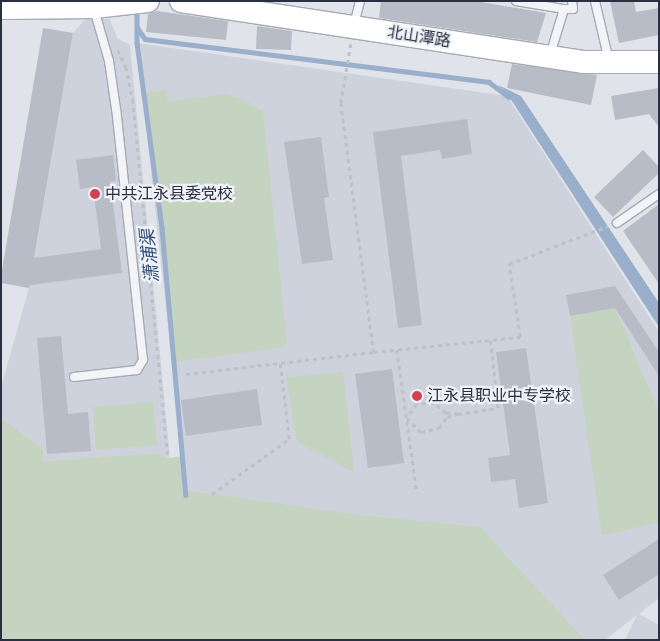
<!DOCTYPE html>
<html>
<head>
<meta charset="utf-8">
<style>
	body { margin:0 }
	#map { position:relative; width:660px; height:641px; overflow:hidden; background:#e0e3e9; font-family:Cabin,"Noto Sans SC",sans-serif }
	div>[style] { position:absolute }
	[style*='--x'] { left:calc(var(--x)*1px); top:calc(var(--y)*1px); width:calc(var(--w)*1px); rotate:calc(var(--a)*1deg) }
	.built>* { inset:0; background:#ced2dc }
	.green>* { inset:0; background:#c5d4c1 }
	.water>* { inset:0; background:#9aafcb }
	.stream>* { height:4.5px; margin:-2.25px; padding:0 2.25px; transform-origin:2.25px; border-radius:2.25px; background:#9aafcb }
	.building>* { inset:0; background:#b7bcc6 }
	.path>* { height:2.5px; margin-top:-1.25px; transform-origin:0; background:repeating-linear-gradient(90deg,#bec1c8 0 4px,transparent 0 8px) }
	.roads { filter:drop-shadow(1px 0 #a5aab3) drop-shadow(-1px 0 #a5aab3) drop-shadow(0 1px #a5aab3) drop-shadow(0 -1px #a5aab3) }
	.lane>* { height:8px; margin:-4px; padding:0 4px; transform-origin:4px; border-radius:4px; background:#f3f4f8 }
	.secondary>* { height:22px; margin:-11px; padding:0 11px; transform-origin:11px; border-radius:11px; background:#fff }
	.dots>* { width:14px; height:14px; translate:-50% -50%; box-sizing:border-box; border:2px solid #f0f2f7; border-radius:50% }
	span { translate:-50% -50%; white-space:nowrap; text-align:center; line-height:1.15; -webkit-text-stroke:4.5px #f0f2f7; paint-order:stroke }
	.street-label { font-size:16px; color:#283041 }
	.poi-label { font-size:16px; color:#283041 }
	.left { translate:0 -50%; text-align:left }
	.water-label { font-size:18px; color:#304d77; font-style:italic }
	.frame { position:absolute; inset:0; border:2px solid #283041; pointer-events:none }
</style>
</head>
<body>
<div id="map">
	<div class="built">
		<div style="clip-path:polygon(86px 18px,110px 19px,117px 38px,130px 45px,170px 458px,158px 453px,44px 461px,43px 448px,1px 418px,1px 387px,29px 288px,73px 33px)"></div>
		<div style="clip-path:polygon(137px 43px,507px 96px,659px 332px,659px 598px,639px 614px,659px 625px,659px 640px,625px 640px,637px 615px,605px 640px,584px 640px,481px 533px,186px 490px)"></div>
	</div>
	<div class="green">
		<div style="clip-path:polygon(166px 90px,168px 102px,223px 94px,244px 100px,263px 111px,287px 347px,174px 362px,144px 93px)"></div>
		<div style="clip-path:polygon(615px 308px,659px 412px,659px 522px,602px 536px,570px 316px)"></div>
		<div style="clip-path:polygon(343px 372px,354px 472px,297px 442px,286px 377px)"></div>
		<div style="clip-path:polygon(153px 402px,157px 445px,96px 450px,93px 407px)"></div>
		<div style="clip-path:polygon(1px 418px,43px 448px,44px 461px,159px 453px,168px 458px,183px 456px,186px 490px,360px 515px,480px 527px,585px 640px,1px 640px)"></div>
	</div>
	<div class="water">
		<div style="clip-path:polygon(498px 85px,521px 96px,659px 303px,659px 327px,508px 95px)"></div>
	</div>
	<div class="stream">
		<div style="--x:137;--y:15;--w:28;--a:90"></div>
		<div style="--x:137;--y:43;--w:187;--a:82.3"></div>
		<div style="--x:162;--y:228;--w:268;--a:84.9"></div>
		<div style="--x:137;--y:27;--w:14;--a:56"></div>
		<div style="--x:145;--y:39;--w:347;--a:7.1"></div>
		<div style="--x:489;--y:82;--w:25;--a:37"></div>
	</div>
	<div class="building">
		<div style="clip-path:polygon(381px 1px,475px 1px,546px 13px,537px 42px,379px 18px)"></div>
		<div style="clip-path:polygon(610px 1px,634px 1px,636px 12px,659px 8px,659px 35px,619px 43px)"></div>
		<div style="clip-path:polygon(157px 11px,228px 21px,226px 40px,146px 32px,148px 14px)"></div>
		<div style="clip-path:polygon(257px 26px,292px 31px,291px 50px,256px 49px)"></div>
		<div style="clip-path:polygon(43px 28px,73px 33px,34px 258px,101px 249px,93px 187px,80px 189px,76px 160px,113px 155px,116px 181px,110px 182px,122px 273px,30px 285px,29px 288px,1px 283px,1px 276px)"></div>
		<div style="clip-path:polygon(512px 64px,597px 75px,591px 105px,507px 88px)"></div>
		<div style="clip-path:polygon(659px 88px,659px 127px,649px 114px,615px 120px,611px 96px)"></div>
		<div style="clip-path:polygon(467px 119px,472px 154px,442px 159px,440px 150px,401px 156px,422px 325px,398px 328px,373px 132px)"></div>
		<div style="clip-path:polygon(321px 137px,329px 197px,324px 198px,333px 260px,302px 264px,284px 142px)"></div>
		<div style="clip-path:polygon(643px 150px,659px 167px,659px 173px,613px 217px,594px 197px)"></div>
		<div style="clip-path:polygon(659px 204px,659px 284px,623px 231px)"></div>
		<div style="clip-path:polygon(615px 286px,659px 352px,659px 376px,615px 308px,570px 316px,566px 295px)"></div>
		<div style="clip-path:polygon(61px 336px,68px 414px,88px 412px,91px 451px,47px 454px,37px 338px)"></div>
		<div style="clip-path:polygon(526px 348px,548px 503px,519px 508px,515px 479px,491px 482px,488px 458px,510px 455px,496px 352px)"></div>
		<div style="clip-path:polygon(392px 369px,404px 463px,368px 468px,355px 374px)"></div>
		<div style="clip-path:polygon(257px 389px,262px 425px,186px 436px,181px 400px)"></div>
		<div style="clip-path:polygon(659px 539px,659px 574px,619px 600px,603px 575px)"></div>
	</div>
	<div class="path">
		<div style="--x:351;--y:44;--w:60;--a:99.6"></div>
		<div style="--x:341;--y:103;--w:251;--a:82.5"></div>
		<div style="--x:374;--y:352;--w:147;--a:-5.9"></div>
		<div style="--x:520;--y:337;--w:74;--a:-98.6"></div>
		<div style="--x:509;--y:264;--w:106;--a:-21"></div>
		<div style="--x:118;--y:50;--w:19;--a:65"></div>
		<div style="--x:126;--y:67;--w:34;--a:78"></div>
		<div style="--x:133;--y:100;--w:360;--a:84.4"></div>
		<div style="--x:397;--y:350;--w:144;--a:82"></div>
		<div style="--x:186;--y:374;--w:189;--a:-6.7"></div>
		<div style="--x:458;--y:414;--w:12;--a:-175"></div>
		<div style="--x:446;--y:413;--w:16;--a:-140"></div>
		<div style="--x:434;--y:403;--w:17;--a:177"></div>
		<div style="--x:417;--y:404;--w:17;--a:126"></div>
		<div style="--x:407;--y:418;--w:20;--a:45"></div>
		<div style="--x:421;--y:432;--w:18;--a:-13"></div>
		<div style="--x:439;--y:428;--w:14;--a:-54"></div>
		<div style="--x:447;--y:417;--w:11;--a:-15"></div>
		<div style="--x:458;--y:414;--w:40;--a:-8.5"></div>
		<div style="--x:498;--y:408;--w:68;--a:-96.7"></div>
		<div style="--x:212;--y:494;--w:95;--a:-35.5"></div>
		<div style="--x:289;--y:439;--w:77;--a:-96.8"></div>
	</div>
	<div class="roads">
		<div class="lane">
			<div style="--x:516;--y:1;--w:49;--a:9.5"></div>
			<div style="--x:564;--y:9;--w:48;--a:106.9"></div>
			<div style="--x:595;--y:1;--w:62;--a:76.9"></div>
			<div style="--x:564;--y:9;--w:9;--a:0"></div>
			<div style="--x:573;--y:9;--w:8;--a:-97"></div>
			<div style="--x:354;--y:25;--w:25;--a:-76"></div>
			<div style="--x:617;--y:223;--w:51;--a:-34.6"></div>
			<div style="--x:74;--y:377;--w:63;--a:-6.3"></div>
			<div style="--x:137;--y:370;--w:12;--a:-59"></div>
			<div style="--x:143;--y:360;--w:252;--a:-96.1"></div>
			<div style="--x:116;--y:109;--w:49;--a:-98.3"></div>
			<div style="--x:109;--y:61;--w:54;--a:-106.1"></div>
		</div>
		<div class="secondary">
			<div style="--x:181;--y:1;--w:408;--a:8.6"></div>
			<div style="--x:584;--y:62;--w:75;--a:0"></div>
			<div style="--x:1;--y:8;--w:93;--a:-0.6"></div>
			<div style="--x:94;--y:7;--w:54;--a:-6.3"></div>
		</div>
	</div>
	<div class="dots">
		<div style="left:95px;top:194px;background:#d34050"></div>
		<div style="left:417px;top:396px;background:#d34050"></div>
	</div>
	<div class="street-label">
		<span style="left:419px;top:37px;rotate:9deg">北山潭路</span>
	</div>
	<div class="poi-label">
		<span class="left" style="left:105px;top:194px">中共江永县委党校</span>
		<span class="left" style="left:427px;top:396px">江永县职业中专学校</span>
	</div>
	<div class="water-label">
		<span style="left:150px;top:256px;rotate:-96deg">潇浦渠</span>
	</div>
	<div class="frame"></div>
</div>
</body>
</html>
